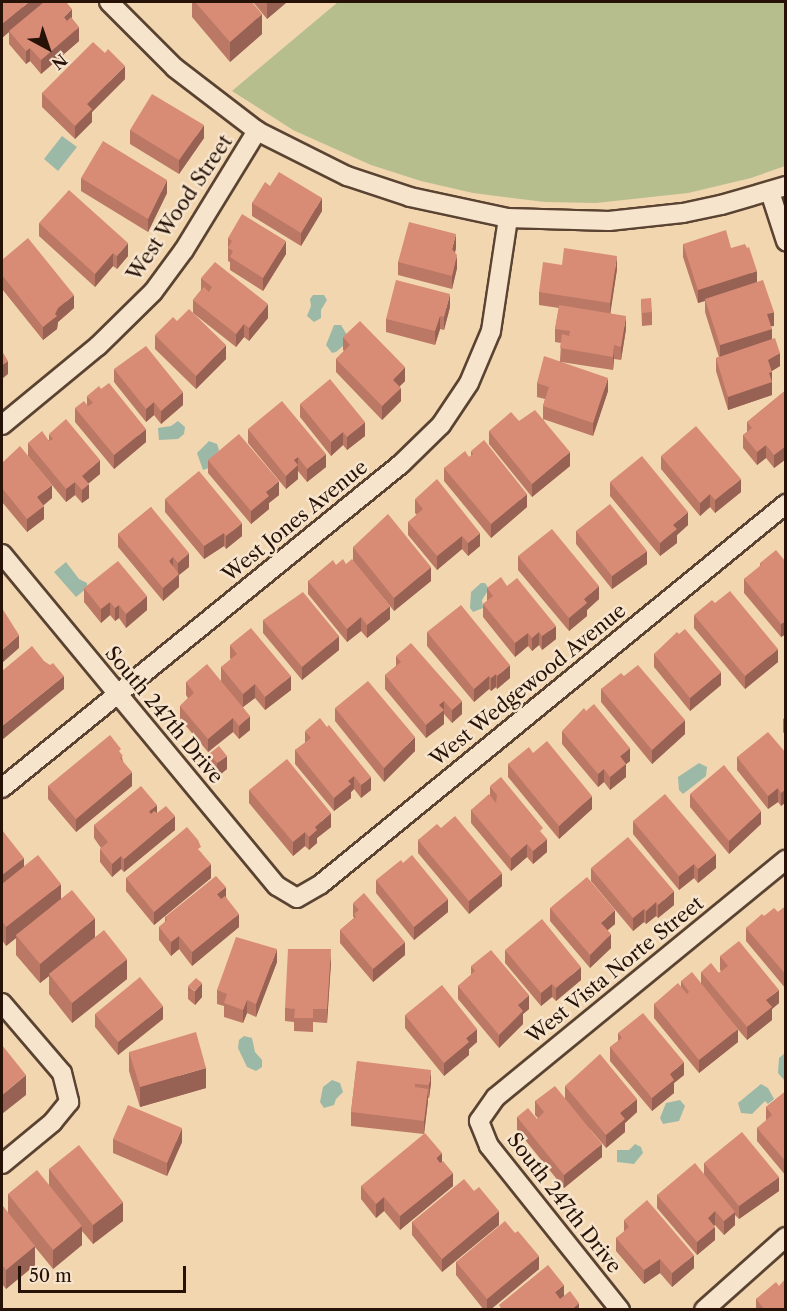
<!DOCTYPE html>
<html>
<head>
<meta charset="utf-8">
<style>
	body { margin:0 }
	#map { position:relative; width:787px; height:1311px; overflow:hidden; background:#f2d6b0; font-family:"Libre Caslon Text",serif }
	div>[style] { position:absolute }
	[style*='--x'] { left:calc(var(--x)*1px); top:calc(var(--y)*1px); width:calc(var(--w)*1px); rotate:calc(var(--a)*1deg) }
	.green>* { inset:0; background:#b7be8e }
	.water>* { inset:0; background:#9cb9a8 }
	.roads { filter:drop-shadow(2px 0 #5a4332) drop-shadow(-2px 0 #5a4332) drop-shadow(0 2px #5a4332) drop-shadow(0 -2px #5a4332) }
	.minor>* { height:18px; margin:-9px; padding:0 9px; transform-origin:9px; border-radius:9px; background:#f7e4cc }
	.wall>* { inset:0; background:#ba7865 }
	.shaded-wall>* { inset:0; background:#976253 }
	.building>* { inset:0; background:#d88c76 }
	span { translate:-50% -50%; white-space:nowrap; text-align:center; line-height:1.15; -webkit-text-stroke:5px #f7e4cc; paint-order:stroke }
	.street-label { font-size:20px; color:#271208 }
	.frame { position:absolute; inset:0; border:3px solid #271208; pointer-events:none }
	.north { position:absolute; left:18px; top:18px; width:60px; height:60px; -webkit-text-stroke:4px #f7e4cc; paint-order:stroke; rotate:140deg; font-size:16px; font-weight:700; line-height:24px; text-align:center; color:#271208 }
	.north::after { content:''; display:block; margin:auto; width:21px; height:27px; background:#271208; clip-path:polygon(50% 0,100% 100%,50% 72%,0 100%) }
	.scale { position:absolute; left:18px; top:1266px; width:168px; height:27px; box-sizing:border-box; border:3px solid #271208; border-top:0; padding-left:8px; font-size:18px; line-height:21px; white-space:nowrap; color:#271208; -webkit-text-stroke:4px #f7e4cc; paint-order:stroke }
</style>
</head>
<body>
<div id="map">
	<div class="green">
		<div style="clip-path:polygon(338px 2px,785px 2px,785px 166px,751px 178px,688px 193px,596px 203px,545px 202px,473px 193px,421px 181px,371px 165px,293px 130px,232px 91px)"></div>
	</div>
	<div class="water">
		<div style="clip-path:polygon(62px 136px,77px 147px,58px 171px,44px 159px)"></div>
		<div style="clip-path:polygon(313px 295px,324px 295px,327px 300px,321px 310px,321px 318px,314px 322px,307px 316px,311px 306px,310px 299px)"></div>
		<div style="clip-path:polygon(334px 325px,341px 325px,350px 340px,336px 352px,332px 353px,326px 345px)"></div>
		<div style="clip-path:polygon(178px 421px,185px 427px,184px 434px,178px 439px,159px 440px,158px 428px,171px 426px)"></div>
		<div style="clip-path:polygon(209px 441px,217px 444px,219px 450px,209px 468px,203px 470px,197px 453px)"></div>
		<div style="clip-path:polygon(66px 562px,79px 579px,87px 583px,87px 588px,76px 597px,54px 572px)"></div>
		<div style="clip-path:polygon(481px 583px,485px 583px,489px 589px,482px 600px,483px 608px,473px 612px,470px 608px,471px 592px)"></div>
		<div style="clip-path:polygon(699px 763px,707px 767px,706px 776px,683px 794px,679px 790px,678px 777px)"></div>
		<div style="clip-path:polygon(244px 1036px,252px 1038px,255px 1052px,262px 1060px,262px 1067px,256px 1071px,247px 1067px,238px 1048px,239px 1040px)"></div>
		<div style="clip-path:polygon(785px 1053px,786px 1080px,784px 1080px,778px 1073px,779px 1058px)"></div>
		<div style="clip-path:polygon(332px 1080px,340px 1083px,343px 1092px,336px 1099px,334px 1105px,324px 1108px,320px 1102px,323px 1087px)"></div>
		<div style="clip-path:polygon(761px 1084px,768px 1088px,774px 1099px,768px 1104px,765px 1101px,752px 1114px,741px 1113px,738px 1103px)"></div>
		<div style="clip-path:polygon(680px 1100px,685px 1106px,679px 1121px,663px 1124px,660px 1118px,666px 1103px)"></div>
		<div style="clip-path:polygon(635px 1144px,641px 1147px,643px 1153px,634px 1164px,617px 1162px,617px 1150px,629px 1150px)"></div>
	</div>
	<div class="roads">
		<div class="minor">
			<div style="--x:109;--y:2;--w:93;--a:45"></div>
			<div style="--x:175;--y:68;--w:103;--a:37.5"></div>
			<div style="--x:257;--y:131;--w:101;--a:26.6"></div>
			<div style="--x:347;--y:176;--w:66;--a:18.4"></div>
			<div style="--x:410;--y:197;--w:100;--a:12.1"></div>
			<div style="--x:508;--y:218;--w:101;--a:1.7"></div>
			<div style="--x:609;--y:221;--w:74;--a:-6.2"></div>
			<div style="--x:683;--y:213;--w:39;--a:-12"></div>
			<div style="--x:721;--y:205;--w:68;--a:-16.3"></div>
			<div style="--x:770;--y:192;--w:52;--a:71.9"></div>
			<div style="--x:2;--y:425;--w:124;--a:-39.5"></div>
			<div style="--x:98;--y:346;--w:77;--a:-44.5"></div>
			<div style="--x:153;--y:292;--w:52;--a:-53.6"></div>
			<div style="--x:184;--y:250;--w:140;--a:-58.5"></div>
			<div style="--x:2;--y:554;--w:431;--a:50.4"></div>
			<div style="--x:277;--y:886;--w:23;--a:31"></div>
			<div style="--x:297;--y:898;--w:28;--a:-30"></div>
			<div style="--x:321;--y:884;--w:601;--a:-39.26"></div>
			<div style="--x:2;--y:788;--w:514;--a:-39.08"></div>
			<div style="--x:401;--y:464;--w:56;--a:-44.3"></div>
			<div style="--x:441;--y:425;--w:50;--a:-56.3"></div>
			<div style="--x:469;--y:383;--w:56;--a:-67.1"></div>
			<div style="--x:491;--y:331;--w:114;--a:-81.4"></div>
			<div style="--x:2;--y:1003;--w:92;--a:49.4"></div>
			<div style="--x:62;--y:1073;--w:30;--a:76"></div>
			<div style="--x:69;--y:1102;--w:26;--a:129"></div>
			<div style="--x:53;--y:1122;--w:66;--a:140.5"></div>
			<div style="--x:620;--y:1310;--w:210;--a:-128.6"></div>
			<div style="--x:489;--y:1146;--w:27;--a:-112"></div>
			<div style="--x:479;--y:1121;--w:29;--a:-55"></div>
			<div style="--x:496;--y:1097;--w:375;--a:-39.3"></div>
			<div style="--x:704;--y:1310;--w:110;--a:-41.7"></div>
		</div>
	</div>
	<div class="wall">
		<div style="clip-path:polygon(2px 2px,72px 19px,79px 41px,41px 74px,30px 61px,26px 64px,9px 44px,9px 31px,2px 38px)"></div>
		<div style="clip-path:polygon(192px 2px,252px 2px,262px 34px,230px 62px,192px 17px)"></div>
		<div style="clip-path:polygon(253px 2px,287px 2px,267px 19px)"></div>
		<div style="clip-path:polygon(125px 79px,92px 112px,92px 122px,75px 139px,42px 107px,42px 93px)"></div>
		<div style="clip-path:polygon(130px 130px,204px 138px,179px 174px,130px 144px)"></div>
		<div style="clip-path:polygon(81px 178px,167px 193px,148px 232px,81px 191px)"></div>
		<div style="clip-path:polygon(270px 186px,322px 211px,301px 246px,252px 216px,252px 203px)"></div>
		<div style="clip-path:polygon(39px 223px,128px 256px,117px 269px,113px 266px,95px 287px,39px 236px)"></div>
		<div style="clip-path:polygon(228px 238px,286px 254px,263px 291px,230px 270px,230px 262px,228px 261px)"></div>
		<div style="clip-path:polygon(683px 244px,731px 248px,757px 282px,774px 326px,771px 326px,772px 339px,780px 366px,772px 371px,772px 395px,728px 410px,716px 371px,716px 358px,719px 357px,705px 312px,705px 301px,698px 303px,683px 257px)"></div>
		<div style="clip-path:polygon(456px 248px,455px 253px,457px 268px,452px 289px,398px 275px,398px 262px)"></div>
		<div style="clip-path:polygon(2px 260px,74px 308px,58px 322px,57px 329px,43px 340px,2px 289px)"></div>
		<div style="clip-path:polygon(562px 265px,617px 269px,610px 313px,626px 329px,621px 360px,614px 359px,613px 370px,561px 362px,608px 391px,593px 436px,543px 419px,570px 466px,532px 497px,489px 444px,489px 431px,519px 421px,543px 419px,543px 406px,545px 399px,537px 397px,537px 383px,560px 361px,561px 343px,555px 342px,555px 329px,559px 308px,539px 305px,539px 292px)"></div>
		<div style="clip-path:polygon(201px 278px,268px 318px,249px 341px,244px 337px,236px 347px,193px 313px,193px 300px,201px 290px)"></div>
		<div style="clip-path:polygon(641px 299px,652px 312px,652px 325px,642px 326px)"></div>
		<div style="clip-path:polygon(450px 307px,444px 330px,440px 329px,435px 345px,386px 332px,386px 319px)"></div>
		<div style="clip-path:polygon(155px 335px,226px 359px,196px 389px,155px 349px)"></div>
		<div style="clip-path:polygon(343px 337px,405px 381px,400px 386px,401px 401px,382px 420px,336px 372px,336px 359px,344px 351px,343px 350px)"></div>
		<div style="clip-path:polygon(114px 369px,183px 405px,161px 424px,154px 415px,146px 422px,114px 382px)"></div>
		<div style="clip-path:polygon(786px 390px,786px 459px,774px 468px,766px 458px,757px 465px,743px 448px,743px 435px,747px 432px,747px 422px)"></div>
		<div style="clip-path:polygon(87px 396px,146px 442px,114px 469px,75px 422px,75px 408px,87px 405px)"></div>
		<div style="clip-path:polygon(300px 404px,365px 436px,347px 450px,343px 445px,331px 456px,300px 417px)"></div>
		<div style="clip-path:polygon(248px 429px,326px 467px,307px 482px,298px 471px,298px 479px,286px 489px,248px 443px)"></div>
		<div style="clip-path:polygon(49px 434px,100px 474px,88px 483px,89px 498px,82px 503px,75px 495px,66px 502px,28px 456px,28px 443px,49px 440px)"></div>
		<div style="clip-path:polygon(471px 451px,527px 507px,491px 538px,444px 481px,444px 468px,469px 457px,471px 456px)"></div>
		<div style="clip-path:polygon(661px 456px,741px 492px,715px 513px,710px 507px,700px 516px,661px 469px)"></div>
		<div style="clip-path:polygon(208px 460px,279px 495px,269px 503px,269px 509px,251px 524px,208px 473px)"></div>
		<div style="clip-path:polygon(2px 463px,52px 498px,43px 505px,44px 519px,27px 532px,2px 502px)"></div>
		<div style="clip-path:polygon(610px 482px,688px 525px,677px 535px,677px 543px,660px 556px,610px 496px)"></div>
		<div style="clip-path:polygon(165px 499px,242px 536px,226px 549px,224px 546px,204px 559px,165px 512px)"></div>
		<div style="clip-path:polygon(415px 499px,480px 546px,468px 556px,462px 549px,437px 570px,408px 535px,408px 522px,417px 515px,415px 513px)"></div>
		<div style="clip-path:polygon(151px 507px,189px 567px,179px 575px,179px 587px,163px 601px,118px 547px,118px 534px)"></div>
		<div style="clip-path:polygon(576px 531px,647px 564px,612px 589px,576px 544px)"></div>
		<div style="clip-path:polygon(786px 538px,786px 553px,784px 552px,784px 539px)"></div>
		<div style="clip-path:polygon(353px 547px,431px 581px,394px 611px,353px 561px)"></div>
		<div style="clip-path:polygon(518px 556px,599px 599px,587px 610px,587px 616px,569px 631px,518px 570px)"></div>
		<div style="clip-path:polygon(786px 562px,786px 634px,781px 637px,744px 593px,744px 579px,760px 567px,760px 563px)"></div>
		<div style="clip-path:polygon(336px 565px,390px 619px,367px 638px,361px 631px,347px 642px,308px 594px,308px 581px)"></div>
		<div style="clip-path:polygon(507px 586px,556px 639px,542px 650px,539px 645px,532px 651px,528px 646px,515px 657px,483px 617px,483px 604px,487px 601px,487px 588px)"></div>
		<div style="clip-path:polygon(84px 588px,147px 610px,126px 628px,119px 618px,115px 621px,110px 615px,101px 623px,84px 602px)"></div>
		<div style="clip-path:polygon(694px 615px,778px 662px,745px 689px,694px 628px)"></div>
		<div style="clip-path:polygon(263px 620px,339px 650px,302px 680px,263px 633px)"></div>
		<div style="clip-path:polygon(427px 632px,510px 678px,497px 689px,496px 687px,491px 691px,489px 689px,474px 702px,427px 646px)"></div>
		<div style="clip-path:polygon(679px 634px,721px 685px,690px 711px,654px 667px,654px 654px)"></div>
		<div style="clip-path:polygon(230px 645px,291px 690px,265px 710px,255px 698px,243px 707px,250px 730px,239px 739px,233px 732px,208px 752px,180px 719px,180px 706px,188px 698px,186px 695px,186px 682px,221px 681px,221px 667px,231px 660px,230px 658px)"></div>
		<div style="clip-path:polygon(396px 656px,462px 714px,452px 723px,444px 714px,444px 724px,426px 738px,385px 689px,385px 675px,396px 666px)"></div>
		<div style="clip-path:polygon(624px 676px,685px 734px,652px 764px,601px 702px,601px 689px)"></div>
		<div style="clip-path:polygon(335px 708px,415px 751px,384px 782px,335px 721px)"></div>
		<div style="clip-path:polygon(786px 717px,786px 736px,783px 732px,783px 719px)"></div>
		<div style="clip-path:polygon(305px 731px,371px 790px,361px 798px,354px 789px,351px 792px,351px 798px,334px 811px,295px 764px,295px 750px,305px 743px)"></div>
		<div style="clip-path:polygon(562px 731px,630px 761px,626px 764px,626px 777px,610px 790px,604px 782px,598px 787px,562px 744px)"></div>
		<div style="clip-path:polygon(533px 753px,592px 809px,559px 839px,508px 777px,508px 764px)"></div>
		<div style="clip-path:polygon(786px 753px,786px 802px,781px 806px,778px 802px,768px 809px,737px 770px,737px 757px)"></div>
		<div style="clip-path:polygon(121px 754px,123px 761px,132px 786px,76px 832px,48px 799px,48px 786px)"></div>
		<div style="clip-path:polygon(209px 754px,227px 769px,217px 777px,209px 767px)"></div>
		<div style="clip-path:polygon(490px 786px,547px 852px,533px 864px,527px 857px,511px 871px,471px 823px,471px 810px,490px 796px)"></div>
		<div style="clip-path:polygon(249px 790px,331px 827px,317px 838px,317px 843px,309px 850px,305px 846px,293px 856px,249px 803px)"></div>
		<div style="clip-path:polygon(690px 794px,761px 824px,729px 854px,690px 807px)"></div>
		<div style="clip-path:polygon(157px 813px,175px 830px,124px 872px,121px 869px,112px 877px,100px 862px,100px 849px,101px 848px,94px 838px,94px 825px)"></div>
		<div style="clip-path:polygon(633px 821px,716px 868px,698px 883px,694px 878px,679px 890px,633px 834px)"></div>
		<div style="clip-path:polygon(441px 828px,502px 886px,469px 914px,418px 853px,418px 840px)"></div>
		<div style="clip-path:polygon(2px 830px,24px 866px,61px 898px,95px 937px,127px 979px,72px 1023px,49px 994px,49px 976px,40px 983px,16px 955px,16px 938px,6px 946px,2px 940px)"></div>
		<div style="clip-path:polygon(201px 852px,211px 878px,154px 925px,126px 891px,126px 878px)"></div>
		<div style="clip-path:polygon(591px 868px,674px 905px,658px 918px,656px 916px,646px 924px,644px 922px,633px 931px,591px 881px)"></div>
		<div style="clip-path:polygon(376px 880px,448px 912px,414px 940px,376px 893px)"></div>
		<div style="clip-path:polygon(226px 897px,239px 927px,192px 966px,179px 949px,171px 956px,159px 940px,159px 927px,165px 922px,165px 917px)"></div>
		<div style="clip-path:polygon(353px 903px,405px 955px,373px 982px,340px 943px,340px 930px,354px 918px,353px 916px)"></div>
		<div style="clip-path:polygon(786px 906px,786px 989px,746px 941px,746px 928px,764px 916px,778px 912px)"></div>
		<div style="clip-path:polygon(550px 908px,615px 924px,607px 930px,611px 948px,590px 968px,550px 921px)"></div>
		<div style="clip-path:polygon(505px 950px,581px 980px,556px 1001px,552px 997px,541px 1006px,505px 963px)"></div>
		<div style="clip-path:polygon(720px 956px,779px 1003px,772px 1009px,772px 1020px,747px 1040px,730px 1020px,738px 1042px,699px 1073px,654px 1018px,654px 1004px,681px 987px,681px 981px,701px 984px,701px 972px,719px 973px,721px 971px,720px 970px)"></div>
		<div style="clip-path:polygon(277px 962px,256px 1017px,247px 1013px,243px 1023px,224px 1017px,224px 1006px,217px 1004px,217px 990px)"></div>
		<div style="clip-path:polygon(331px 962px,327px 1023px,313px 1022px,313px 1032px,294px 1031px,294px 1022px,285px 1021px,285px 1008px)"></div>
		<div style="clip-path:polygon(471px 966px,529px 1009px,523px 1014px,523px 1024px,499px 1048px,458px 999px,458px 986px,471px 975px)"></div>
		<div style="clip-path:polygon(188px 986px,202px 997px,195px 1005px,188px 999px)"></div>
		<div style="clip-path:polygon(95px 1014px,163px 1019px,118px 1055px,95px 1027px)"></div>
		<div style="clip-path:polygon(405px 1015px,477px 1042px,469px 1049px,469px 1055px,444px 1076px,405px 1028px)"></div>
		<div style="clip-path:polygon(618px 1033px,684px 1075px,674px 1083px,674px 1093px,652px 1111px,610px 1061px,610px 1047px,618px 1041px)"></div>
		<div style="clip-path:polygon(129px 1052px,206px 1088px,140px 1107px,129px 1071px)"></div>
		<div style="clip-path:polygon(357px 1061px,431px 1083px,429px 1098px,428px 1098px,424px 1134px,351px 1126px,351px 1112px)"></div>
		<div style="clip-path:polygon(565px 1086px,637px 1112px,625px 1123px,625px 1132px,606px 1148px,590px 1129px,602px 1157px,564px 1188px,517px 1130px,517px 1117px,537px 1119px,538px 1118px,535px 1115px,535px 1101px,565px 1098px)"></div>
		<div style="clip-path:polygon(786px 1091px,786px 1176px,757px 1141px,757px 1128px,766px 1121px,766px 1107px)"></div>
		<div style="clip-path:polygon(113px 1139px,182px 1142px,167px 1176px,113px 1153px)"></div>
		<div style="clip-path:polygon(442px 1162px,453px 1186px,400px 1230px,384px 1211px,376px 1218px,361px 1199px,361px 1186px)"></div>
		<div style="clip-path:polygon(704px 1163px,779px 1191px,739px 1219px,735px 1215px,735px 1225px,724px 1235px,715px 1225px,714px 1225px,715px 1240px,697px 1255px,657px 1208px,657px 1195px,704px 1174px)"></div>
		<div style="clip-path:polygon(49px 1169px,123px 1221px,93px 1244px,82px 1231px,82px 1245px,53px 1269px,35px 1247px,35px 1265px,6px 1289px,2px 1284px,2px 1205px,8px 1213px,8px 1194px,49px 1185px)"></div>
		<div style="clip-path:polygon(474px 1191px,499px 1225px,442px 1272px,412px 1235px,412px 1222px)"></div>
		<div style="clip-path:polygon(624px 1220px,694px 1268px,672px 1287px,660px 1273px,644px 1284px,616px 1251px,616px 1238px,624px 1232px)"></div>
		<div style="clip-path:polygon(515px 1233px,539px 1269px,490px 1310px,484px 1310px,456px 1275px,456px 1262px)"></div>
		<div style="clip-path:polygon(779px 1286px,786px 1310px,756px 1310px,756px 1299px)"></div>
	</div>
	<div class="shaded-wall">
		<div style="clip-path:polygon(29px 2px,45px 2px,2px 38px,2px 24px)"></div>
		<div style="clip-path:polygon(267px 2px,287px 2px,267px 19px)"></div>
		<div style="clip-path:polygon(72px 9px,72px 22px,64px 30px,64px 17px)"></div>
		<div style="clip-path:polygon(262px 14px,262px 34px,230px 62px,230px 42px)"></div>
		<div style="clip-path:polygon(79px 27px,79px 41px,41px 74px,41px 60px)"></div>
		<div style="clip-path:polygon(30px 48px,30px 61px,26px 64px,26px 51px)"></div>
		<div style="clip-path:polygon(125px 66px,125px 79px,92px 112px,92px 122px,75px 139px,75px 126px,87px 104px)"></div>
		<div style="clip-path:polygon(204px 125px,204px 138px,179px 174px,179px 160px)"></div>
		<div style="clip-path:polygon(167px 180px,167px 193px,148px 232px,148px 219px)"></div>
		<div style="clip-path:polygon(322px 198px,322px 211px,301px 246px,301px 233px)"></div>
		<div style="clip-path:polygon(456px 234px,456px 248px,452px 263px,452px 249px)"></div>
		<div style="clip-path:polygon(286px 241px,286px 254px,263px 291px,263px 278px)"></div>
		<div style="clip-path:polygon(128px 243px,128px 256px,117px 269px,117px 256px)"></div>
		<div style="clip-path:polygon(113px 253px,113px 266px,95px 287px,95px 274px)"></div>
		<div style="clip-path:polygon(457px 255px,457px 268px,452px 289px,452px 276px)"></div>
		<div style="clip-path:polygon(617px 256px,617px 269px,610px 316px,610px 303px)"></div>
		<div style="clip-path:polygon(757px 271px,757px 284px,698px 303px,698px 290px)"></div>
		<div style="clip-path:polygon(450px 294px,450px 307px,444px 330px,444px 317px)"></div>
		<div style="clip-path:polygon(74px 295px,74px 308px,58px 322px,57px 329px,43px 340px,43px 327px,55px 314px,58px 308px)"></div>
		<div style="clip-path:polygon(268px 304px,268px 318px,249px 341px,249px 328px)"></div>
		<div style="clip-path:polygon(774px 312px,774px 326px,767px 327px,767px 314px)"></div>
		<div style="clip-path:polygon(440px 316px,440px 329px,435px 345px,435px 331px)"></div>
		<div style="clip-path:polygon(626px 316px,626px 329px,621px 360px,621px 347px)"></div>
		<div style="clip-path:polygon(244px 324px,244px 337px,236px 347px,236px 334px)"></div>
		<div style="clip-path:polygon(772px 329px,772px 342px,720px 359px,720px 345px)"></div>
		<div style="clip-path:polygon(226px 345px,226px 359px,196px 389px,196px 376px)"></div>
		<div style="clip-path:polygon(614px 345px,614px 359px,613px 370px,613px 357px)"></div>
		<div style="clip-path:polygon(780px 353px,780px 366px,770px 372px,772px 372px,772px 395px,728px 410px,728px 397px,768px 360px)"></div>
		<div style="clip-path:polygon(8px 361px,8px 374px,2px 379px,2px 365px)"></div>
		<div style="clip-path:polygon(405px 367px,405px 381px,393px 393px,393px 380px)"></div>
		<div style="clip-path:polygon(608px 378px,608px 391px,593px 436px,593px 423px)"></div>
		<div style="clip-path:polygon(401px 388px,401px 401px,382px 420px,382px 406px)"></div>
		<div style="clip-path:polygon(183px 392px,183px 405px,161px 424px,161px 411px)"></div>
		<div style="clip-path:polygon(154px 402px,154px 415px,146px 422px,146px 409px)"></div>
		<div style="clip-path:polygon(365px 422px,365px 436px,347px 450px,347px 437px)"></div>
		<div style="clip-path:polygon(146px 429px,146px 442px,114px 469px,114px 455px)"></div>
		<div style="clip-path:polygon(343px 432px,343px 445px,331px 456px,331px 442px)"></div>
		<div style="clip-path:polygon(766px 445px,766px 458px,757px 465px,757px 452px)"></div>
		<div style="clip-path:polygon(786px 446px,786px 459px,774px 468px,774px 455px)"></div>
		<div style="clip-path:polygon(570px 452px,570px 466px,532px 497px,532px 484px)"></div>
		<div style="clip-path:polygon(326px 454px,326px 467px,307px 482px,307px 469px)"></div>
		<div style="clip-path:polygon(298px 457px,298px 479px,286px 489px,286px 476px,294px 460px)"></div>
		<div style="clip-path:polygon(100px 460px,100px 474px,82px 489px,82px 476px)"></div>
		<div style="clip-path:polygon(741px 479px,741px 492px,715px 513px,715px 500px)"></div>
		<div style="clip-path:polygon(279px 481px,279px 495px,269px 503px,269px 509px,251px 524px,251px 511px,266px 492px)"></div>
		<div style="clip-path:polygon(75px 482px,75px 495px,66px 502px,66px 489px)"></div>
		<div style="clip-path:polygon(89px 484px,89px 498px,82px 503px,82px 490px)"></div>
		<div style="clip-path:polygon(52px 485px,52px 498px,37px 511px,37px 497px)"></div>
		<div style="clip-path:polygon(527px 494px,527px 507px,491px 538px,491px 524px)"></div>
		<div style="clip-path:polygon(710px 494px,710px 507px,700px 516px,700px 503px)"></div>
		<div style="clip-path:polygon(44px 506px,44px 519px,27px 532px,27px 519px)"></div>
		<div style="clip-path:polygon(688px 512px,688px 525px,677px 535px,677px 543px,660px 556px,660px 543px,673px 525px)"></div>
		<div style="clip-path:polygon(242px 523px,242px 536px,226px 549px,226px 536px)"></div>
		<div style="clip-path:polygon(224px 533px,224px 546px,204px 559px,204px 546px)"></div>
		<div style="clip-path:polygon(480px 533px,480px 546px,468px 556px,468px 543px)"></div>
		<div style="clip-path:polygon(462px 536px,462px 549px,437px 570px,437px 556px)"></div>
		<div style="clip-path:polygon(647px 551px,647px 564px,612px 589px,612px 576px)"></div>
		<div style="clip-path:polygon(189px 553px,189px 567px,179px 575px,179px 587px,163px 601px,163px 588px,178px 575px,178px 563px)"></div>
		<div style="clip-path:polygon(173px 557px,173px 571px,169px 561px)"></div>
		<div style="clip-path:polygon(431px 567px,431px 581px,394px 611px,394px 598px)"></div>
		<div style="clip-path:polygon(599px 586px,599px 599px,587px 610px,587px 616px,569px 631px,569px 618px,584px 599px)"></div>
		<div style="clip-path:polygon(147px 596px,147px 610px,126px 628px,126px 614px)"></div>
		<div style="clip-path:polygon(110px 602px,110px 615px,101px 623px,101px 609px)"></div>
		<div style="clip-path:polygon(119px 605px,119px 618px,115px 621px,115px 608px)"></div>
		<div style="clip-path:polygon(390px 606px,390px 619px,367px 638px,367px 625px)"></div>
		<div style="clip-path:polygon(361px 617px,361px 631px,347px 642px,347px 629px)"></div>
		<div style="clip-path:polygon(786px 621px,786px 634px,781px 637px,781px 624px)"></div>
		<div style="clip-path:polygon(556px 626px,556px 639px,542px 650px,542px 636px)"></div>
		<div style="clip-path:polygon(539px 632px,539px 645px,532px 651px,532px 638px)"></div>
		<div style="clip-path:polygon(528px 633px,528px 646px,515px 657px,515px 643px)"></div>
		<div style="clip-path:polygon(19px 635px,19px 648px,2px 663px,2px 650px)"></div>
		<div style="clip-path:polygon(339px 636px,339px 650px,302px 680px,302px 667px)"></div>
		<div style="clip-path:polygon(778px 649px,778px 662px,745px 689px,745px 676px)"></div>
		<div style="clip-path:polygon(510px 665px,510px 678px,497px 689px,497px 676px)"></div>
		<div style="clip-path:polygon(721px 672px,721px 685px,690px 711px,690px 698px)"></div>
		<div style="clip-path:polygon(496px 674px,496px 687px,491px 691px,491px 678px)"></div>
		<div style="clip-path:polygon(64px 676px,64px 689px,2px 740px,2px 726px)"></div>
		<div style="clip-path:polygon(291px 676px,291px 690px,265px 710px,265px 697px)"></div>
		<div style="clip-path:polygon(489px 676px,489px 689px,474px 702px,474px 689px)"></div>
		<div style="clip-path:polygon(255px 684px,255px 698px,243px 707px,243px 694px)"></div>
		<div style="clip-path:polygon(444px 701px,444px 724px,426px 738px,426px 725px,439px 705px)"></div>
		<div style="clip-path:polygon(462px 701px,462px 714px,452px 723px,452px 710px)"></div>
		<div style="clip-path:polygon(250px 716px,250px 730px,239px 739px,239px 726px)"></div>
		<div style="clip-path:polygon(233px 718px,233px 732px,208px 752px,208px 739px)"></div>
		<div style="clip-path:polygon(685px 720px,685px 734px,652px 764px,652px 750px)"></div>
		<div style="clip-path:polygon(415px 737px,415px 751px,384px 782px,384px 768px)"></div>
		<div style="clip-path:polygon(630px 748px,630px 761px,620px 769px,620px 756px)"></div>
		<div style="clip-path:polygon(227px 756px,227px 769px,217px 777px,217px 763px)"></div>
		<div style="clip-path:polygon(626px 764px,626px 777px,610px 790px,610px 777px)"></div>
		<div style="clip-path:polygon(604px 769px,604px 782px,598px 787px,598px 774px)"></div>
		<div style="clip-path:polygon(132px 772px,132px 786px,76px 832px,76px 819px)"></div>
		<div style="clip-path:polygon(354px 776px,354px 789px,351px 792px,351px 798px,334px 811px,334px 798px,348px 781px)"></div>
		<div style="clip-path:polygon(371px 777px,371px 790px,361px 798px,361px 785px)"></div>
		<div style="clip-path:polygon(778px 788px,778px 802px,768px 809px,768px 796px)"></div>
		<div style="clip-path:polygon(786px 789px,786px 802px,781px 806px,781px 793px)"></div>
		<div style="clip-path:polygon(592px 796px,592px 809px,559px 839px,559px 826px)"></div>
		<div style="clip-path:polygon(157px 805px,157px 818px,149px 824px,149px 811px)"></div>
		<div style="clip-path:polygon(761px 811px,761px 824px,729px 854px,729px 841px)"></div>
		<div style="clip-path:polygon(331px 813px,331px 827px,317px 838px,317px 843px,309px 850px,309px 837px,315px 827px)"></div>
		<div style="clip-path:polygon(175px 816px,175px 830px,124px 872px,124px 859px)"></div>
		<div style="clip-path:polygon(305px 832px,305px 846px,293px 856px,293px 842px)"></div>
		<div style="clip-path:polygon(547px 839px,547px 852px,533px 864px,533px 851px)"></div>
		<div style="clip-path:polygon(527px 844px,527px 857px,511px 871px,511px 858px)"></div>
		<div style="clip-path:polygon(716px 854px,716px 868px,698px 883px,698px 869px)"></div>
		<div style="clip-path:polygon(121px 856px,121px 869px,112px 877px,112px 864px)"></div>
		<div style="clip-path:polygon(24px 858px,24px 871px,2px 889px,2px 875px)"></div>
		<div style="clip-path:polygon(211px 864px,211px 878px,154px 925px,154px 912px)"></div>
		<div style="clip-path:polygon(694px 864px,694px 878px,679px 890px,679px 876px)"></div>
		<div style="clip-path:polygon(502px 873px,502px 886px,469px 914px,469px 901px)"></div>
		<div style="clip-path:polygon(61px 884px,61px 903px,16px 935px,16px 938px,6px 946px,6px 927px)"></div>
		<div style="clip-path:polygon(226px 887px,226px 900px,217px 908px,217px 894px)"></div>
		<div style="clip-path:polygon(674px 891px,674px 905px,658px 918px,658px 905px)"></div>
		<div style="clip-path:polygon(448px 899px,448px 912px,414px 940px,414px 927px)"></div>
		<div style="clip-path:polygon(656px 902px,656px 916px,646px 924px,646px 911px)"></div>
		<div style="clip-path:polygon(644px 909px,644px 922px,633px 931px,633px 918px)"></div>
		<div style="clip-path:polygon(615px 910px,615px 924px,601px 936px,601px 923px)"></div>
		<div style="clip-path:polygon(239px 914px,239px 927px,192px 966px,192px 952px)"></div>
		<div style="clip-path:polygon(95px 918px,95px 938px,49px 974px,49px 976px,40px 983px,40px 964px)"></div>
		<div style="clip-path:polygon(611px 934px,611px 948px,590px 968px,590px 955px)"></div>
		<div style="clip-path:polygon(179px 936px,179px 949px,171px 956px,171px 942px)"></div>
		<div style="clip-path:polygon(405px 942px,405px 955px,373px 982px,373px 969px)"></div>
		<div style="clip-path:polygon(277px 949px,277px 962px,256px 1017px,256px 1004px)"></div>
		<div style="clip-path:polygon(331px 949px,331px 962px,327px 1023px,327px 1009px)"></div>
		<div style="clip-path:polygon(127px 959px,127px 979px,72px 1023px,72px 1003px)"></div>
		<div style="clip-path:polygon(581px 967px,581px 980px,556px 1001px,556px 988px)"></div>
		<div style="clip-path:polygon(202px 983px,202px 997px,195px 1005px,195px 991px)"></div>
		<div style="clip-path:polygon(552px 984px,552px 997px,541px 1006px,541px 993px)"></div>
		<div style="clip-path:polygon(779px 990px,779px 1003px,772px 1009px,772px 1020px,747px 1040px,747px 1027px,766px 1000px)"></div>
		<div style="clip-path:polygon(529px 995px,529px 1009px,523px 1014px,523px 1024px,499px 1048px,499px 1035px,518px 1005px)"></div>
		<div style="clip-path:polygon(247px 1000px,247px 1013px,243px 1023px,243px 1010px)"></div>
		<div style="clip-path:polygon(163px 1006px,163px 1019px,118px 1055px,118px 1042px)"></div>
		<div style="clip-path:polygon(477px 1029px,477px 1042px,469px 1049px,469px 1055px,444px 1076px,444px 1063px,466px 1038px)"></div>
		<div style="clip-path:polygon(738px 1029px,738px 1042px,699px 1073px,699px 1060px)"></div>
		<div style="clip-path:polygon(684px 1062px,684px 1075px,674px 1083px,674px 1093px,652px 1111px,652px 1098px,670px 1074px)"></div>
		<div style="clip-path:polygon(206px 1068px,206px 1088px,140px 1107px,140px 1087px)"></div>
		<div style="clip-path:polygon(431px 1070px,431px 1083px,429px 1098px,429px 1085px)"></div>
		<div style="clip-path:polygon(26px 1075px,26px 1095px,2px 1114px,2px 1095px)"></div>
		<div style="clip-path:polygon(428px 1089px,428px 1102px,424px 1134px,424px 1121px)"></div>
		<div style="clip-path:polygon(637px 1099px,637px 1112px,625px 1123px,625px 1132px,606px 1148px,606px 1135px,620px 1113px)"></div>
		<div style="clip-path:polygon(182px 1128px,182px 1142px,167px 1176px,167px 1163px)"></div>
		<div style="clip-path:polygon(602px 1144px,602px 1157px,564px 1188px,564px 1175px)"></div>
		<div style="clip-path:polygon(442px 1153px,442px 1167px,436px 1158px)"></div>
		<div style="clip-path:polygon(453px 1173px,453px 1186px,400px 1230px,400px 1216px)"></div>
		<div style="clip-path:polygon(779px 1177px,779px 1191px,739px 1219px,739px 1206px)"></div>
		<div style="clip-path:polygon(384px 1197px,384px 1211px,376px 1218px,376px 1204px)"></div>
		<div style="clip-path:polygon(123px 1202px,123px 1221px,93px 1244px,93px 1225px)"></div>
		<div style="clip-path:polygon(499px 1211px,499px 1225px,442px 1272px,442px 1259px)"></div>
		<div style="clip-path:polygon(715px 1211px,715px 1225px,708px 1231px,708px 1218px)"></div>
		<div style="clip-path:polygon(735px 1212px,735px 1225px,724px 1235px,724px 1221px)"></div>
		<div style="clip-path:polygon(82px 1226px,82px 1245px,53px 1269px,53px 1250px)"></div>
		<div style="clip-path:polygon(715px 1227px,715px 1240px,697px 1255px,697px 1242px)"></div>
		<div style="clip-path:polygon(35px 1246px,35px 1265px,6px 1289px,6px 1270px)"></div>
		<div style="clip-path:polygon(694px 1255px,694px 1268px,672px 1287px,672px 1273px)"></div>
		<div style="clip-path:polygon(539px 1256px,539px 1269px,490px 1310px,487px 1310px,487px 1299px)"></div>
		<div style="clip-path:polygon(660px 1259px,660px 1273px,644px 1284px,644px 1270px)"></div>
		<div style="clip-path:polygon(564px 1285px,564px 1298px,555px 1306px,555px 1292px)"></div>
		<div style="clip-path:polygon(579px 1303px,579px 1310px,571px 1310px)"></div>
	</div>
	<div class="building">
		<div style="clip-path:polygon(2px 2px,29px 2px,2px 24px)"></div>
		<div style="clip-path:polygon(44px 2px,66px 2px,72px 9px,64px 17px,67px 21px,71px 17px,79px 27px,41px 60px,30px 48px,26px 51px,9px 31px)"></div>
		<div style="clip-path:polygon(195px 2px,252px 2px,262px 14px,230px 42px)"></div>
		<div style="clip-path:polygon(93px 42px,105px 53px,108px 49px,125px 66px,87px 104px,92px 109px,75px 126px,42px 93px)"></div>
		<div style="clip-path:polygon(152px 94px,204px 125px,179px 160px,130px 130px)"></div>
		<div style="clip-path:polygon(103px 141px,167px 180px,148px 219px,81px 178px)"></div>
		<div style="clip-path:polygon(279px 172px,322px 198px,301px 233px,252px 203px,265px 182px,270px 186px)"></div>
		<div style="clip-path:polygon(69px 190px,128px 243px,117px 256px,113px 253px,95px 274px,39px 223px)"></div>
		<div style="clip-path:polygon(242px 214px,286px 241px,263px 278px,230px 257px,233px 251px,228px 248px,232px 241px,228px 238px)"></div>
		<div style="clip-path:polygon(409px 222px,456px 234px,452px 249px,457px 255px,452px 276px,398px 262px)"></div>
		<div style="clip-path:polygon(726px 230px,731px 248px,745px 244px,747px 248px,749px 247px,757px 271px,698px 290px,683px 244px)"></div>
		<div style="clip-path:polygon(28px 238px,74px 295px,58px 308px,55px 314px,57px 316px,43px 327px,2px 275px,2px 260px)"></div>
		<div style="clip-path:polygon(564px 248px,617px 256px,610px 303px,539px 292px,543px 262px,562px 265px)"></div>
		<div style="clip-path:polygon(215px 262px,268px 304px,249px 328px,244px 324px,236px 334px,193px 300px,204px 287px,209px 292px,212px 287px,201px 278px)"></div>
		<div style="clip-path:polygon(396px 280px,450px 294px,444px 317px,440px 316px,435px 331px,386px 319px)"></div>
		<div style="clip-path:polygon(763px 280px,774px 312px,767px 314px,772px 329px,720px 345px,705px 299px)"></div>
		<div style="clip-path:polygon(651px 298px,652px 312px,642px 313px,641px 299px)"></div>
		<div style="clip-path:polygon(559px 305px,626px 316px,621px 347px,614px 345px,613px 357px,560px 348px,562px 334px,569px 336px,570px 331px,555px 329px)"></div>
		<div style="clip-path:polygon(189px 309px,226px 345px,196px 376px,155px 335px,173px 317px,177px 321px)"></div>
		<div style="clip-path:polygon(360px 321px,405px 367px,393px 380px,401px 388px,382px 406px,336px 359px,350px 345px,343px 337px)"></div>
		<div style="clip-path:polygon(775px 338px,780px 353px,768px 360px,772px 372px,769px 373px,772px 382px,728px 397px,716px 358px)"></div>
		<div style="clip-path:polygon(146px 346px,183px 392px,161px 411px,154px 402px,146px 409px,114px 369px)"></div>
		<div style="clip-path:polygon(2px 351px,8px 361px,2px 365px)"></div>
		<div style="clip-path:polygon(544px 356px,608px 378px,593px 423px,543px 406px,549px 387px,537px 383px)"></div>
		<div style="clip-path:polygon(330px 379px,365px 422px,347px 437px,343px 432px,331px 442px,300px 404px)"></div>
		<div style="clip-path:polygon(109px 383px,146px 429px,114px 455px,75px 408px,84px 401px,88px 406px,93px 403px,87px 396px,99px 386px,101px 389px)"></div>
		<div style="clip-path:polygon(786px 390px,786px 446px,774px 455px,766px 445px,757px 452px,743px 435px,752px 428px,747px 422px)"></div>
		<div style="clip-path:polygon(282px 401px,326px 454px,307px 469px,298px 457px,294px 460px,298px 465px,286px 476px,248px 429px)"></div>
		<div style="clip-path:polygon(535px 410px,570px 452px,532px 484px,489px 431px,511px 412px,519px 421px)"></div>
		<div style="clip-path:polygon(66px 419px,100px 460px,82px 476px,89px 484px,82px 490px,75px 482px,66px 489px,28px 443px,42px 431px,49px 441px,53px 439px,49px 434px)"></div>
		<div style="clip-path:polygon(696px 426px,741px 479px,715px 500px,710px 494px,700px 503px,661px 456px)"></div>
		<div style="clip-path:polygon(239px 434px,279px 481px,266px 492px,269px 496px,251px 511px,208px 460px)"></div>
		<div style="clip-path:polygon(484px 440px,527px 494px,491px 524px,444px 468px,465px 451px,469px 457px,473px 454px,471px 451px)"></div>
		<div style="clip-path:polygon(20px 446px,52px 485px,37px 497px,44px 506px,27px 519px,2px 488px,2px 463px)"></div>
		<div style="clip-path:polygon(642px 456px,688px 512px,673px 525px,677px 529px,660px 543px,610px 482px)"></div>
		<div style="clip-path:polygon(199px 471px,242px 523px,226px 536px,224px 533px,204px 546px,165px 499px)"></div>
		<div style="clip-path:polygon(437px 479px,480px 533px,468px 543px,462px 536px,437px 556px,408px 522px,423px 509px,415px 499px)"></div>
		<div style="clip-path:polygon(610px 504px,647px 551px,612px 576px,576px 531px)"></div>
		<div style="clip-path:polygon(151px 507px,189px 553px,178px 563px,173px 557px,169px 561px,179px 574px,163px 588px,118px 534px)"></div>
		<div style="clip-path:polygon(388px 514px,431px 567px,394px 598px,353px 547px)"></div>
		<div style="clip-path:polygon(552px 529px,599px 586px,584px 599px,587px 603px,569px 618px,518px 556px)"></div>
		<div style="clip-path:polygon(776px 550px,786px 562px,786px 621px,781px 624px,744px 579px,761px 565px,760px 563px)"></div>
		<div style="clip-path:polygon(343px 559px,346px 564px,352px 559px,390px 606px,367px 625px,361px 617px,347px 629px,308px 581px,333px 560px,336px 565px)"></div>
		<div style="clip-path:polygon(118px 561px,147px 596px,126px 614px,119px 605px,115px 608px,110px 602px,101px 609px,84px 588px)"></div>
		<div style="clip-path:polygon(501px 577px,507px 586px,517px 578px,556px 626px,542px 636px,539px 632px,532px 638px,528px 633px,515px 643px,483px 604px,493px 596px,487px 588px)"></div>
		<div style="clip-path:polygon(730px 591px,778px 649px,745px 676px,694px 615px,712px 600px,715px 603px)"></div>
		<div style="clip-path:polygon(303px 592px,339px 636px,302px 667px,263px 620px)"></div>
		<div style="clip-path:polygon(461px 605px,510px 665px,497px 676px,496px 674px,491px 678px,489px 676px,474px 689px,427px 632px)"></div>
		<div style="clip-path:polygon(2px 608px,19px 635px,2px 650px)"></div>
		<div style="clip-path:polygon(251px 628px,291px 676px,265px 697px,255px 684px,243px 694px,221px 667px,237px 654px,230px 645px)"></div>
		<div style="clip-path:polygon(685px 629px,721px 672px,690px 698px,654px 654px,677px 632px,679px 634px)"></div>
		<div style="clip-path:polygon(411px 643px,462px 701px,452px 710px,444px 701px,439px 705px,444px 710px,426px 725px,385px 675px,401px 662px,396px 656px)"></div>
		<div style="clip-path:polygon(32px 646px,44px 661px,50px 665px,53px 663px,64px 676px,2px 726px,2px 671px)"></div>
		<div style="clip-path:polygon(207px 664px,250px 716px,239px 726px,233px 718px,208px 739px,180px 706px,194px 693px,186px 682px)"></div>
		<div style="clip-path:polygon(638px 665px,685px 720px,652px 750px,601px 689px,621px 673px,624px 676px)"></div>
		<div style="clip-path:polygon(368px 681px,415px 737px,384px 768px,335px 708px)"></div>
		<div style="clip-path:polygon(594px 704px,630px 748px,620px 756px,626px 764px,610px 777px,604px 769px,598px 774px,562px 731px,584px 708px,586px 711px)"></div>
		<div style="clip-path:polygon(320px 718px,327px 727px,329px 725px,371px 777px,361px 785px,354px 776px,348px 781px,351px 784px,334px 798px,295px 750px,311px 738px,305px 731px)"></div>
		<div style="clip-path:polygon(768px 732px,786px 753px,786px 789px,781px 793px,778px 788px,768px 796px,737px 757px)"></div>
		<div style="clip-path:polygon(110px 735px,121px 749px,119px 751px,123px 756px,120px 758px,132px 772px,76px 819px,48px 786px)"></div>
		<div style="clip-path:polygon(547px 741px,592px 796px,559px 826px,508px 764px,529px 747px,533px 753px)"></div>
		<div style="clip-path:polygon(219px 746px,227px 756px,217px 763px,209px 754px)"></div>
		<div style="clip-path:polygon(287px 759px,331px 813px,315px 827px,317px 830px,309px 837px,305px 832px,293px 842px,249px 790px)"></div>
		<div style="clip-path:polygon(724px 765px,761px 811px,729px 841px,690px 794px)"></div>
		<div style="clip-path:polygon(501px 777px,543px 828px,540px 831px,547px 839px,533px 851px,527px 844px,511px 858px,471px 810px,489px 794px,496px 803px,497px 795px,490px 786px)"></div>
		<div style="clip-path:polygon(141px 786px,157px 805px,149px 811px,151px 814px,154px 811px,157px 813px,166px 806px,175px 816px,124px 859px,121px 856px,112px 864px,100px 849px,108px 842px,94px 825px)"></div>
		<div style="clip-path:polygon(665px 794px,716px 854px,698px 869px,694px 864px,679px 876px,633px 821px)"></div>
		<div style="clip-path:polygon(455px 816px,502px 873px,469px 901px,418px 840px,437px 824px,441px 828px)"></div>
		<div style="clip-path:polygon(187px 827px,198px 840px,201px 847px,198px 849px,211px 864px,154px 912px,126px 878px)"></div>
		<div style="clip-path:polygon(2px 830px,24px 858px,2px 875px)"></div>
		<div style="clip-path:polygon(628px 837px,674px 891px,658px 905px,656px 902px,646px 911px,644px 909px,633px 918px,591px 868px)"></div>
		<div style="clip-path:polygon(38px 855px,61px 884px,6px 927px,2px 921px,2px 884px)"></div>
		<div style="clip-path:polygon(412px 855px,448px 899px,414px 927px,376px 880px,401px 860px,403px 863px)"></div>
		<div style="clip-path:polygon(216px 876px,226px 887px,217px 894px,221px 899px,225px 896px,239px 914px,192px 952px,179px 936px,171px 942px,159px 927px,167px 920px,165px 917px)"></div>
		<div style="clip-path:polygon(587px 877px,615px 910px,601px 923px,611px 934px,590px 955px,550px 908px)"></div>
		<div style="clip-path:polygon(72px 890px,95px 918px,40px 964px,16px 935px)"></div>
		<div style="clip-path:polygon(364px 893px,405px 942px,373px 969px,340px 930px,356px 917px,354px 914px,359px 910px,353px 903px)"></div>
		<div style="clip-path:polygon(786px 906px,786px 975px,746px 928px,762px 914px,764px 916px,774px 908px,778px 912px)"></div>
		<div style="clip-path:polygon(542px 919px,581px 967px,556px 988px,552px 984px,541px 993px,505px 950px)"></div>
		<div style="clip-path:polygon(104px 930px,127px 959px,72px 1003px,49px 974px)"></div>
		<div style="clip-path:polygon(236px 937px,277px 949px,256px 1004px,247px 1000px,243px 1010px,224px 1003px,227px 994px,217px 990px)"></div>
		<div style="clip-path:polygon(739px 941px,779px 990px,766px 1000px,772px 1007px,747px 1027px,701px 972px,711px 963px,719px 973px,728px 966px,720px 956px)"></div>
		<div style="clip-path:polygon(288px 949px,331px 949px,327px 1009px,313px 1009px,313px 1018px,294px 1018px,295px 1009px,285px 1008px)"></div>
		<div style="clip-path:polygon(491px 950px,529px 995px,518px 1005px,523px 1011px,499px 1035px,458px 986px,475px 971px,471px 966px)"></div>
		<div style="clip-path:polygon(692px 972px,738px 1029px,699px 1060px,654px 1004px,678px 983px,687px 994px,689px 992px,681px 981px)"></div>
		<div style="clip-path:polygon(140px 977px,163px 1006px,118px 1042px,95px 1014px)"></div>
		<div style="clip-path:polygon(196px 978px,202px 983px,195px 991px,188px 986px)"></div>
		<div style="clip-path:polygon(442px 985px,477px 1029px,466px 1038px,469px 1042px,444px 1063px,405px 1015px)"></div>
		<div style="clip-path:polygon(643px 1013px,684px 1062px,670px 1074px,674px 1080px,652px 1098px,610px 1047px,622px 1038px,618px 1033px)"></div>
		<div style="clip-path:polygon(196px 1032px,206px 1068px,140px 1087px,129px 1052px)"></div>
		<div style="clip-path:polygon(2px 1045px,26px 1075px,2px 1095px)"></div>
		<div style="clip-path:polygon(600px 1054px,637px 1099px,620px 1113px,625px 1119px,606px 1135px,565px 1086px)"></div>
		<div style="clip-path:polygon(357px 1061px,431px 1070px,429px 1085px,415px 1084px,415px 1087px,428px 1089px,424px 1121px,351px 1112px)"></div>
		<div style="clip-path:polygon(555px 1086px,602px 1144px,564px 1175px,517px 1117px,528px 1108px,537px 1119px,544px 1112px,535px 1101px)"></div>
		<div style="clip-path:polygon(786px 1091px,786px 1162px,757px 1128px,772px 1115px,766px 1107px)"></div>
		<div style="clip-path:polygon(128px 1105px,182px 1128px,167px 1163px,113px 1139px)"></div>
		<div style="clip-path:polygon(742px 1132px,779px 1177px,739px 1206px,704px 1163px)"></div>
		<div style="clip-path:polygon(425px 1133px,442px 1153px,436px 1158px,440px 1163px,443px 1161px,453px 1173px,400px 1216px,384px 1197px,376px 1204px,361px 1186px)"></div>
		<div style="clip-path:polygon(79px 1145px,123px 1202px,93px 1225px,49px 1169px)"></div>
		<div style="clip-path:polygon(695px 1163px,735px 1212px,724px 1221px,715px 1211px,708px 1218px,715px 1227px,697px 1242px,657px 1195px)"></div>
		<div style="clip-path:polygon(37px 1170px,82px 1226px,53px 1250px,8px 1194px)"></div>
		<div style="clip-path:polygon(464px 1179px,474px 1191px,479px 1187px,499px 1211px,442px 1259px,412px 1222px)"></div>
		<div style="clip-path:polygon(647px 1200px,694px 1255px,672px 1273px,660px 1259px,644px 1270px,616px 1238px,629px 1227px,624px 1220px)"></div>
		<div style="clip-path:polygon(2px 1205px,35px 1246px,6px 1270px,2px 1265px)"></div>
		<div style="clip-path:polygon(505px 1221px,515px 1233px,518px 1231px,539px 1256px,487px 1299px,456px 1262px)"></div>
		<div style="clip-path:polygon(548px 1265px,564px 1285px,555px 1292px,560px 1299px,570px 1291px,579px 1303px,571px 1310px,502px 1310px,499px 1305px)"></div>
		<div style="clip-path:polygon(786px 1278px,786px 1310px,765px 1310px,756px 1299px,776px 1282px,779px 1286px)"></div>
	</div>
	<div class="street-label">
		<span style="left:180px;top:208px;rotate:-56deg">West Wood Street</span>
		<span style="left:295px;top:521px;rotate:-39deg">West Jones Avenue</span>
		<span style="left:528px;top:685px;rotate:-39deg">West Wedgewood Avenue</span>
		<span style="left:164px;top:715px;rotate:50deg">South 247th Drive</span>
		<span style="left:615px;top:970px;rotate:-39deg">West Vista Norte Street</span>
		<span style="left:564px;top:1203px;rotate:52deg">South 247th Drive</span>
	</div>
	<div class="frame"></div>
	<div class="north">N</div>
	<div class="scale">50 m</div>
</div>
</body>
</html>
